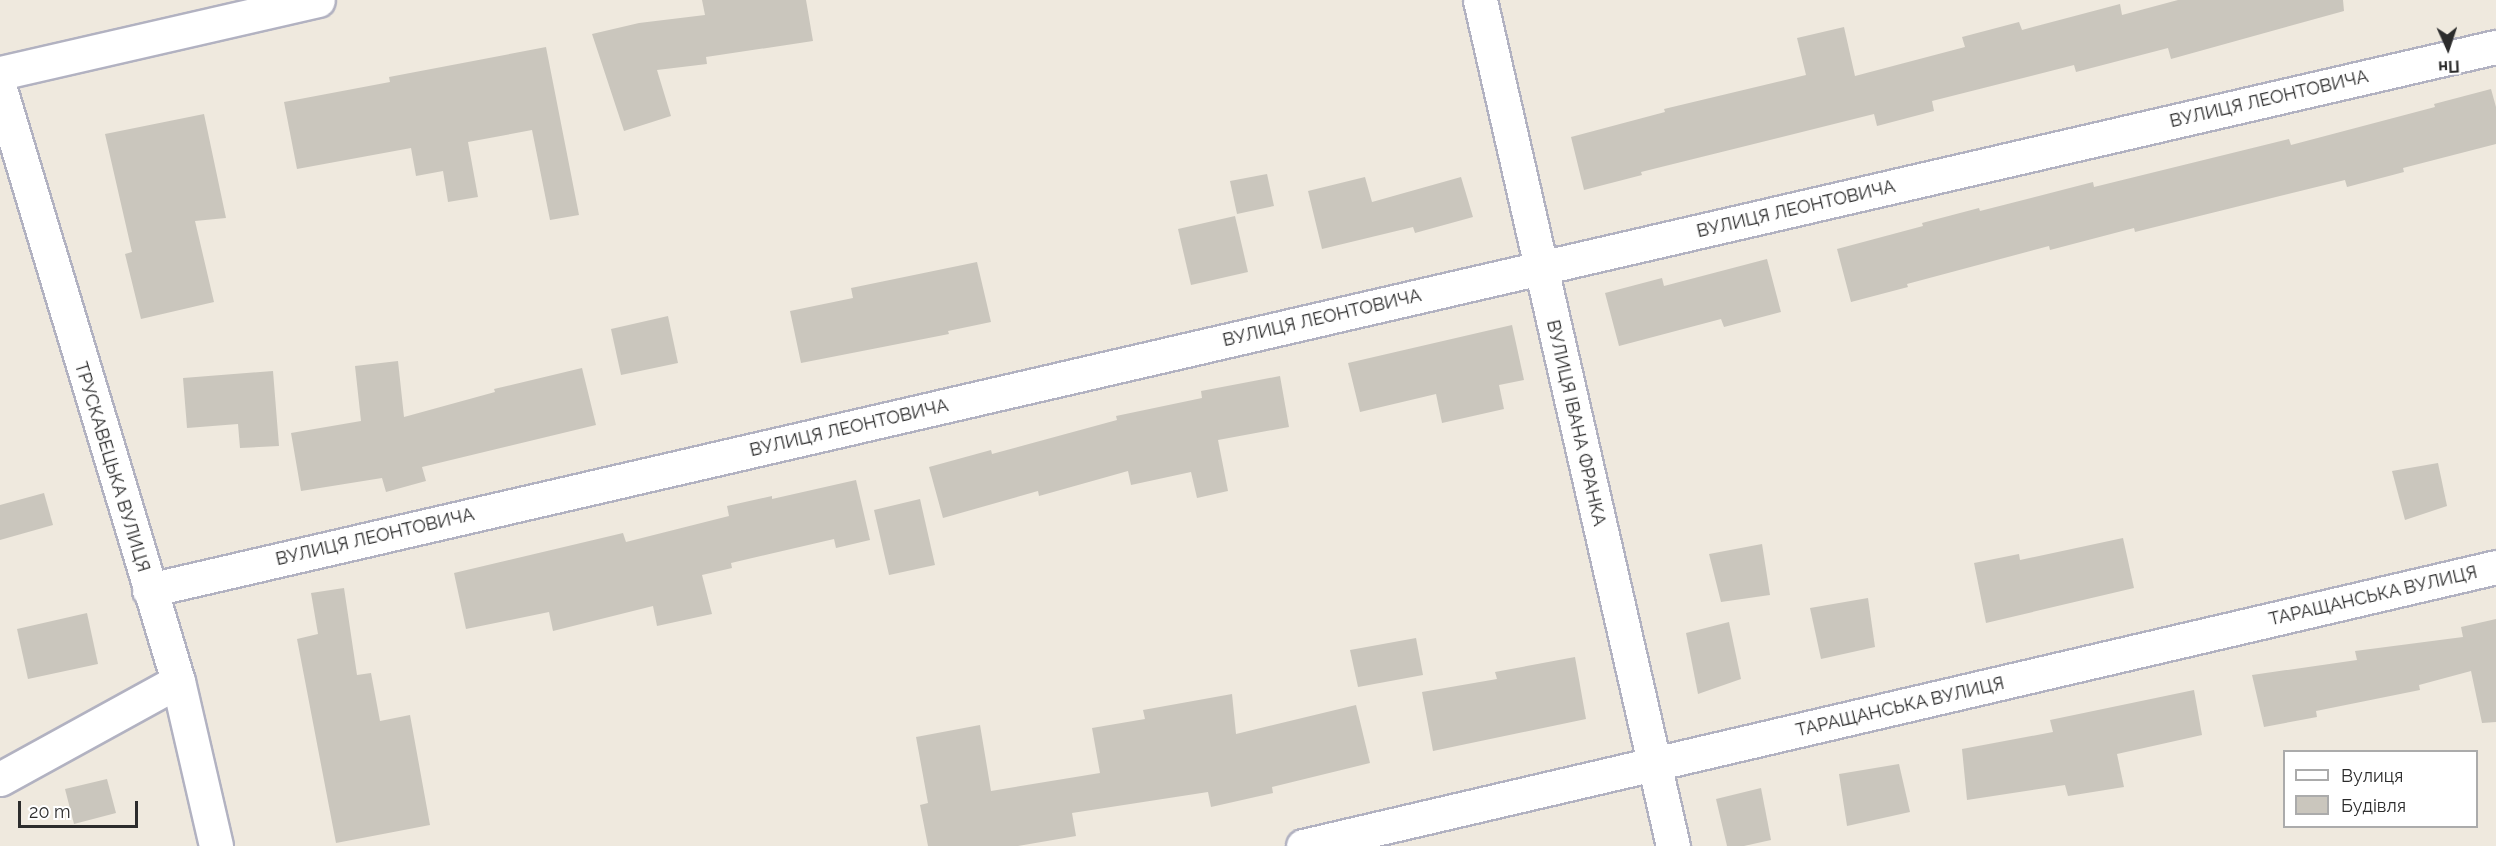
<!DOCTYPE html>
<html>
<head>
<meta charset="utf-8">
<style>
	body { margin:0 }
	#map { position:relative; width:2496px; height:846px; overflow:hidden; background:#efe9de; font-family:Raleway,sans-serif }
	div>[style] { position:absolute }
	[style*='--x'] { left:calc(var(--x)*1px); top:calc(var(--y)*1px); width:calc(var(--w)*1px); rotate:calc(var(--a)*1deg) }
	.building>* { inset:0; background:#cac6bd }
	.roads { filter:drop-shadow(2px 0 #b2b2c1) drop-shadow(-2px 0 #b2b2c1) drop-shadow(0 2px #b2b2c1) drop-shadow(0 -2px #b2b2c1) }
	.street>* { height:33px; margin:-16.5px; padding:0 16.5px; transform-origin:16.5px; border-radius:16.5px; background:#fff }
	span { translate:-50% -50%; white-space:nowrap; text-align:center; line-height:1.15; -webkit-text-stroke:5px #fff; paint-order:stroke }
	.street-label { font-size:18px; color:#2c2c2c }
	.legend { position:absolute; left:2283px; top:750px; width:195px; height:78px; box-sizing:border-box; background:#fff; border:2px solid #ababab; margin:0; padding:8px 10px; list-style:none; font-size:18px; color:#2c2c2c }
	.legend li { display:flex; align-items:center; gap:12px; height:30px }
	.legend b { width:30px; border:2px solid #ababab }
	.north { position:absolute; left:2418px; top:18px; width:60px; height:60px; -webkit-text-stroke:4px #fff; paint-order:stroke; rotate:177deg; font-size:16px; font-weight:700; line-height:24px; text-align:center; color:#2c2c2c }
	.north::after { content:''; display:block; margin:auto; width:21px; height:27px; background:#2c2c2c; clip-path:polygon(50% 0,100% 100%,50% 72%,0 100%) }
	.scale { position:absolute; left:18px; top:801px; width:120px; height:27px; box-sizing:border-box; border:3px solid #2c2c2c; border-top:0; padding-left:8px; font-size:18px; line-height:21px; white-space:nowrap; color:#2c2c2c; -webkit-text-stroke:4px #fff; paint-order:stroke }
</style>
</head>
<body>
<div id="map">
	<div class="building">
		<div style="clip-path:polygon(702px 0,806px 0,813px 41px,706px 57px,707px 64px,657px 70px,671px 116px,624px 131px,592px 34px,639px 23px,705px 15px)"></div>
		<div style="clip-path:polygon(2178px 0,2343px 0,2344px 11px,2171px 59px,2168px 48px,2076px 72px,2074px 65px,1932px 101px,1934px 111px,1877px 126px,1874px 114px,1641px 172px,1642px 175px,1584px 190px,1571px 137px,1665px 112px,1664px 109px,1806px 75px,1797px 38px,1844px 27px,1855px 76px,1965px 47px,1962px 37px,2019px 22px,2022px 30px,2120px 4px,2122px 15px)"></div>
		<div style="clip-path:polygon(546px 47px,579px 215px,550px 220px,532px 130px,468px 142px,478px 197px,448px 202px,443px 171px,416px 176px,411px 148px,297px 169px,284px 102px,390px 82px,389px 77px)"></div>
		<div style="clip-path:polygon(2491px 89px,2496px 107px,2496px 144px,2403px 168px,2404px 172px,2347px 187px,2345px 180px,2135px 232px,2134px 228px,2050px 250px,2049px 246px,1907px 284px,1908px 287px,1851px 302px,1837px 249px,1923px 226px,1922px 223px,1979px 208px,1980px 211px,2093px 182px,2094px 187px,2289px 139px,2291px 145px,2435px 107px,2434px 104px)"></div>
		<div style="clip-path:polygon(204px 114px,226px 218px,195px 221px,214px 302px,141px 319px,125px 254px,132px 252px,105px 134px)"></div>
		<div style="clip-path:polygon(1267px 174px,1274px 206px,1237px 214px,1230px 181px)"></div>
		<div style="clip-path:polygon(1365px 177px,1372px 202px,1461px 177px,1473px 217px,1415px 233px,1413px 227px,1322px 249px,1308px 191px)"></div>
		<div style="clip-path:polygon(1235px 216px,1248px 272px,1191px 285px,1178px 229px)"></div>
		<div style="clip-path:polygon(1767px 259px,1781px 312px,1724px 327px,1721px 319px,1619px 346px,1605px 293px,1662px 278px,1664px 286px)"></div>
		<div style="clip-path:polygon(977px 262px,991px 322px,948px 331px,949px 334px,801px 363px,790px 311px,853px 298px,851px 288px)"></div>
		<div style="clip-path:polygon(668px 316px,678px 363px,621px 375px,611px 329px)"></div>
		<div style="clip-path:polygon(1512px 325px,1524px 380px,1499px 385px,1504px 409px,1442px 423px,1436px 394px,1360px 412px,1348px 363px)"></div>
		<div style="clip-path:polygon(398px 361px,404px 417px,495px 392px,494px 389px,582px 368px,596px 425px,422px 467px,426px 481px,386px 492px,382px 478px,301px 491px,291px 433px,361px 421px,355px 366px)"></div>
		<div style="clip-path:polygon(273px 371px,279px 446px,240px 448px,238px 424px,187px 428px,183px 378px)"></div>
		<div style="clip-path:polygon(1280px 376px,1289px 427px,1218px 440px,1228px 491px,1197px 498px,1191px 472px,1131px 485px,1128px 471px,1039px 496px,1038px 491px,943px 518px,929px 467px,991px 450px,992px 454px,1117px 420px,1116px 416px,1202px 398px,1201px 391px)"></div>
		<div style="clip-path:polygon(2438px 463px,2447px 506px,2405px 520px,2392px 471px)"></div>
		<div style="clip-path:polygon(856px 480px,870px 540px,836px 548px,834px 539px,731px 563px,732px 568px,702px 575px,712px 614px,657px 626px,653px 606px,553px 631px,549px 612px,466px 629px,454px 573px,623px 533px,626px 542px,729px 516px,727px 506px,772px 496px,772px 499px)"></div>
		<div style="clip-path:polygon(44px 493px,53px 525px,0 540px,0 505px)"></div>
		<div style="clip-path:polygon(920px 499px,935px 565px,889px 575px,874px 510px)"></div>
		<div style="clip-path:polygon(2123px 538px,2134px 588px,1986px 623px,1974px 563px,2019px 554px,2020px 560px)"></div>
		<div style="clip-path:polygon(1762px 544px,1770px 595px,1721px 602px,1709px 554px)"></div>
		<div style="clip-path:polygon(344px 588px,357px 675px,371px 673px,380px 721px,410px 715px,430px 825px,336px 843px,297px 639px,318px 634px,311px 593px)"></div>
		<div style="clip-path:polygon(1868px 598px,1875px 647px,1821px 659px,1810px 608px)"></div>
		<div style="clip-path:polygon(87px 613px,98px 664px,28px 679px,17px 629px)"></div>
		<div style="clip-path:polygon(2496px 619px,2496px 722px,2482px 723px,2471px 671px,2419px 685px,2420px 690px,2316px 711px,2317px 717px,2264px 727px,2252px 675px,2357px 660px,2355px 651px,2463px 637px,2461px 627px)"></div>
		<div style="clip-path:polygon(1729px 622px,1741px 679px,1698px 694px,1686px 633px)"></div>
		<div style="clip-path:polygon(1416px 638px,1423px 675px,1358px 687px,1350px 650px)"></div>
		<div style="clip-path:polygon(1575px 657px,1586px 719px,1433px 751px,1422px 692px,1497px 679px,1495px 672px)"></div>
		<div style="clip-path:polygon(2194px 690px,2202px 735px,2117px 754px,2124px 787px,2068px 796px,2065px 785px,1967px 800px,1962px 749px,2053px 732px,2050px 720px)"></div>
		<div style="clip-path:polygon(1232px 694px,1236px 734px,1356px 705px,1370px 763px,1272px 787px,1273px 793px,1211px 807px,1208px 792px,1072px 813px,1076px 836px,1018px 846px,928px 846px,920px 805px,928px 803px,916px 737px,980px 725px,991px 791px,1100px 773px,1092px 728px,1145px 719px,1143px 710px)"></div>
		<div style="clip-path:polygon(1899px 764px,1910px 812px,1847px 826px,1839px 774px)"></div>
		<div style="clip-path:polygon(107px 779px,116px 813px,74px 824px,65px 789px)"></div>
		<div style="clip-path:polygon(1761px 788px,1771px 840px,1744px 846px,1727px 846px,1716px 799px)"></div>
	</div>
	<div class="roads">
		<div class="street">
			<div style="--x:1480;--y:0;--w:868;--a:77.15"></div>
			<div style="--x:0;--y:73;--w:326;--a:-12.9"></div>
			<div style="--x:0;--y:89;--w:618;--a:73.27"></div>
			<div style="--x:178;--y:681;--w:169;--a:77"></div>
			<div style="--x:149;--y:590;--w:2409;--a:-13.03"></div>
			<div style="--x:0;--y:779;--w:203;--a:-28.8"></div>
			<div style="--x:1303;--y:846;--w:1225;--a:-13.16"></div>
		</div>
	</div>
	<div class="street-label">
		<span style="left:2269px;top:99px;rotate:-13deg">ВУЛИЦЯ ЛЕОНТОВИЧА</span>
		<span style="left:1796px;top:209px;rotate:-13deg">ВУЛИЦЯ ЛЕОНТОВИЧА</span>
		<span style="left:1322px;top:318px;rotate:-13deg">ВУЛИЦЯ ЛЕОНТОВИЧА</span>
		<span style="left:1576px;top:423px;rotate:77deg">ВУЛИЦЯ ІВАНА ФРАНКА</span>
		<span style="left:849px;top:428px;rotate:-13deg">ВУЛИЦЯ ЛЕОНТОВИЧА</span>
		<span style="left:112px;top:467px;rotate:73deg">ТРУСКАВЕЦЬКА ВУЛИЦЯ</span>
		<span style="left:375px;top:537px;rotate:-13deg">ВУЛИЦЯ ЛЕОНТОВИЧА</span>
		<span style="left:2373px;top:596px;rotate:-13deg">ТАРАЩАНСЬКА ВУЛИЦЯ</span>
		<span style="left:1900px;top:707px;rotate:-13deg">ТАРАЩАНСЬКА ВУЛИЦЯ</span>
	</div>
	<ul class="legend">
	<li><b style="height:8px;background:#fff"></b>Вулиця</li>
	<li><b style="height:16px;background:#cac6bd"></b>Будівля</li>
	</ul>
	<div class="north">Пн</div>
	<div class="scale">20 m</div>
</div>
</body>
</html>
